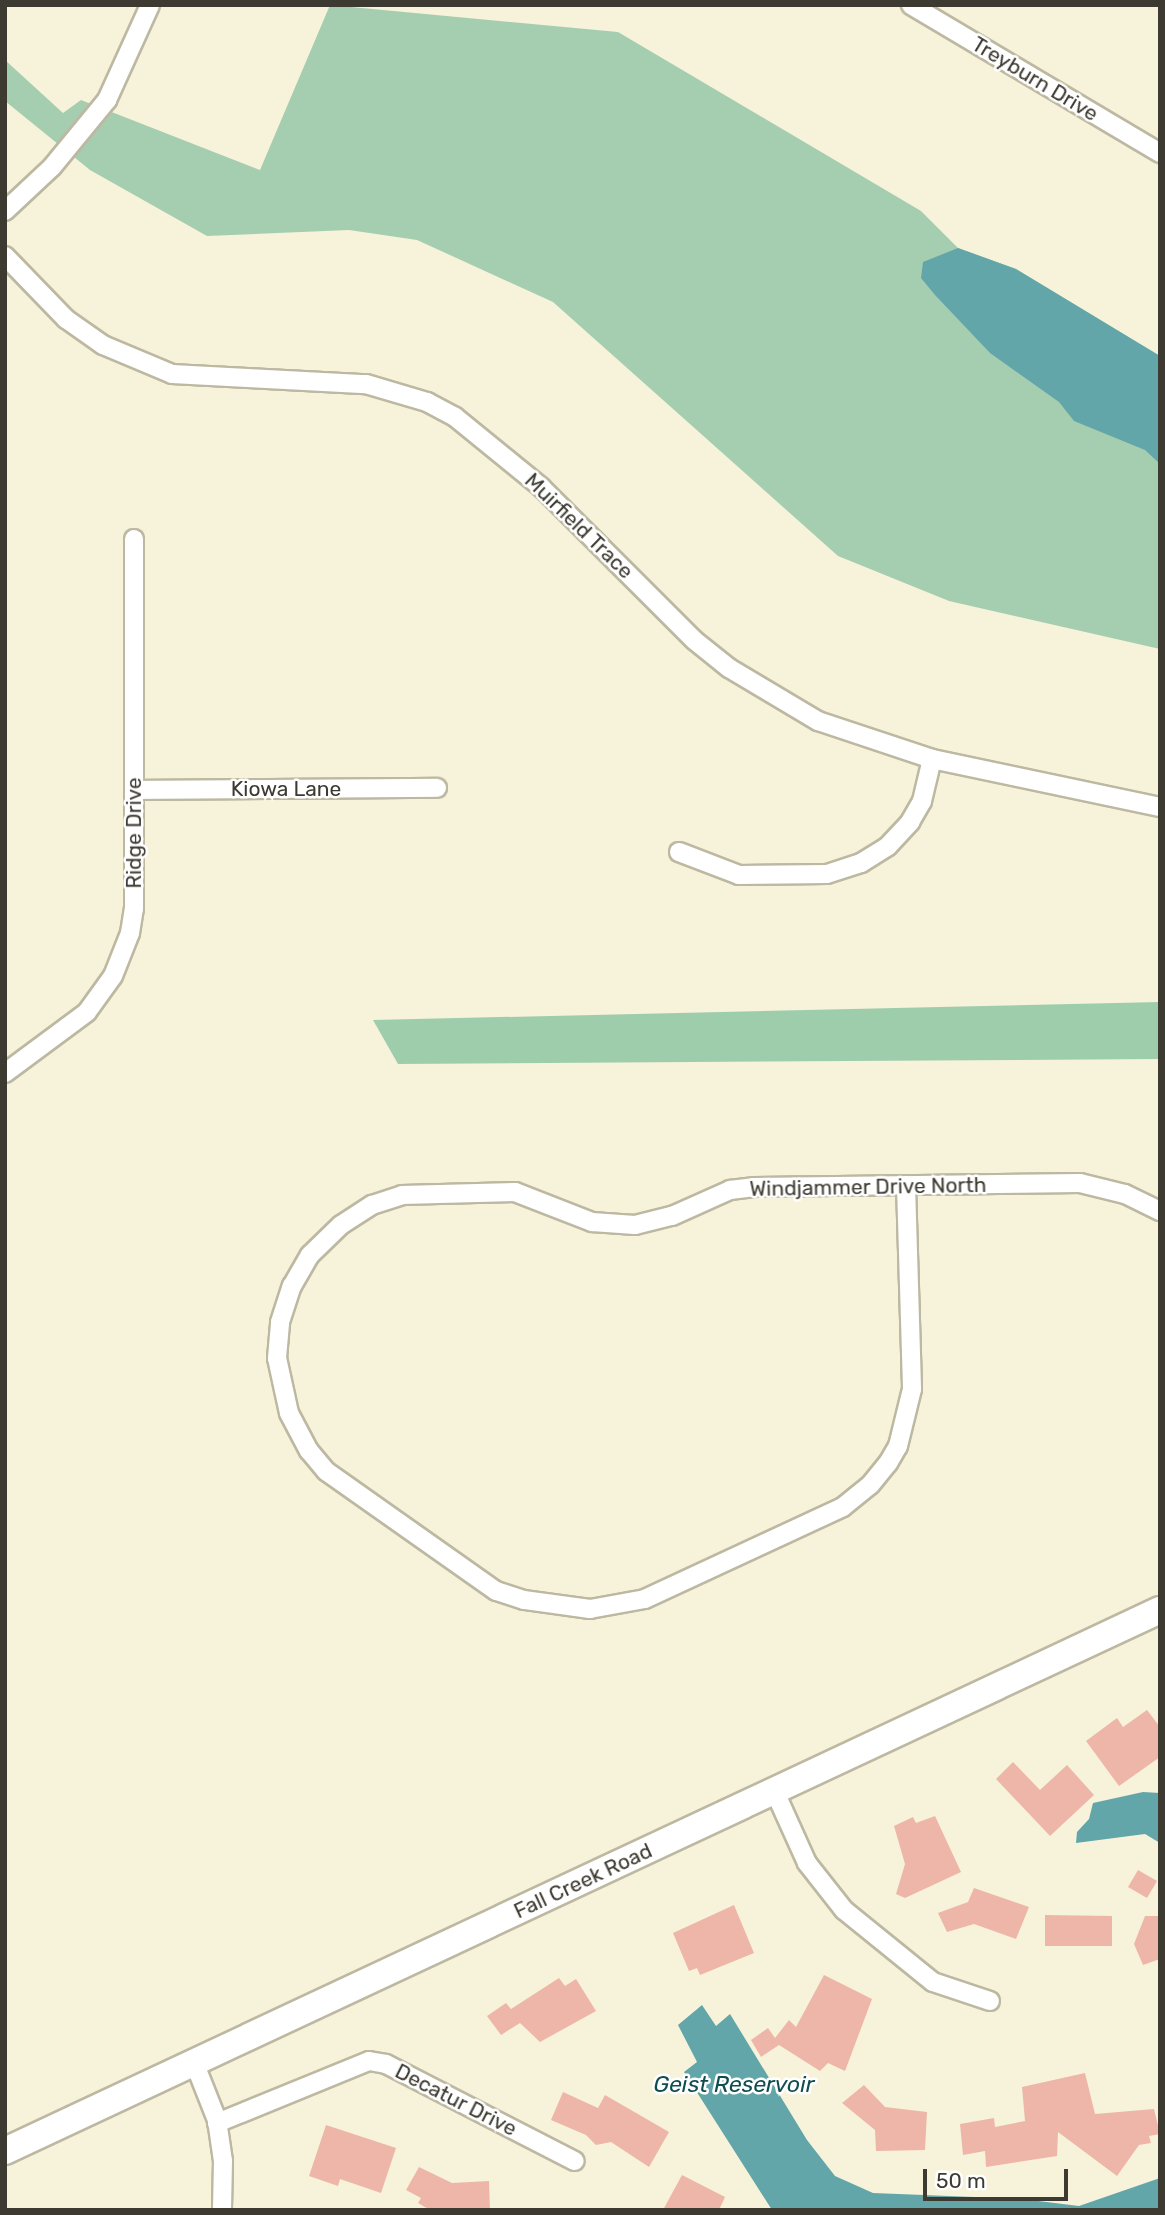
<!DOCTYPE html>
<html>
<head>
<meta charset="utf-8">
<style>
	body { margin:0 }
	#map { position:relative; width:1165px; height:2215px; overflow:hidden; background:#f7f2da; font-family:Rubik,sans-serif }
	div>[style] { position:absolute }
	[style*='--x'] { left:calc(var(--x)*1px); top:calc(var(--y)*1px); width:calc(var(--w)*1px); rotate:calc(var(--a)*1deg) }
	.green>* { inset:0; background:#a5ceb1 }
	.forest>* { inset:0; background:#9ecdac }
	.water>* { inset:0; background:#63a6aa }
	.building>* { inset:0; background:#eeb6a9 }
	.roads { filter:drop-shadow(2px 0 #bdb8a1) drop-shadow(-2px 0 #bdb8a1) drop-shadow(0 2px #bdb8a1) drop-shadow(0 -2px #bdb8a1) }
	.minor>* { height:18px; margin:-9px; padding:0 9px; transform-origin:9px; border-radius:9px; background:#fff }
	.primary>* { height:26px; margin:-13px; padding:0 13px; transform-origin:13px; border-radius:13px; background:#fff }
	span { translate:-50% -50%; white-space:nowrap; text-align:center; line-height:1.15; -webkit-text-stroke:5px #fff; paint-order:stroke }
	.street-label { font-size:21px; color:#3c3a31 }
	.water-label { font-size:23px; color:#104d50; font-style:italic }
	.frame { position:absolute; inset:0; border:7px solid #3c3a31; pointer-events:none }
	.scale { position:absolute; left:923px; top:2169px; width:145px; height:32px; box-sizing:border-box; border:4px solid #3c3a31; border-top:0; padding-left:9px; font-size:21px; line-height:24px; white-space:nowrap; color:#3c3a31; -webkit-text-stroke:5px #fff; paint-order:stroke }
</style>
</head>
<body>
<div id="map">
	<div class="green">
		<div style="clip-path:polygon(330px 5px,618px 32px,921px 211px,958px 248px,1016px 269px,1160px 356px,1160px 649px,949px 601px,838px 556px,553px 302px,417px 240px,349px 230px,207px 236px,90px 170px,5px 101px,5px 60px,63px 113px,81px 100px,260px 170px)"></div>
	</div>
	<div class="forest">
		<div style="clip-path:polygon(1160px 1002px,1160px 1059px,398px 1064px,373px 1020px)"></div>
	</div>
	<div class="water">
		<div style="clip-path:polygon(958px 248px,1016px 269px,1160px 356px,1160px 464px,1145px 450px,1074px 421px,1059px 402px,990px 353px,935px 295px,921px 278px,923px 262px)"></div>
		<div style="clip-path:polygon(1143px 1792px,1160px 1793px,1160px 1843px,1145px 1834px,1076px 1843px,1077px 1832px,1089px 1819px,1093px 1803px)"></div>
		<div style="clip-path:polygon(702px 2005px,716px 2026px,730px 2014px,807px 2140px,835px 2176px,873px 2193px,1022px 2199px,1079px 2206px,1160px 2178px,1160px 2210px,772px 2210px,684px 2072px,697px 2062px,678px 2025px)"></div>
	</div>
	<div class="building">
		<div style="clip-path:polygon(1147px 1710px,1160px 1727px,1160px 1757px,1119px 1786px,1086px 1741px,1117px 1718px,1123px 1727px)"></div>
		<div style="clip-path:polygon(1013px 1762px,1040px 1790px,1067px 1765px,1094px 1795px,1050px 1836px,996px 1779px)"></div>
		<div style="clip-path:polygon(935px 1816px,961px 1872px,905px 1898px,896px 1894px,905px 1864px,894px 1826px,913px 1817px,916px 1823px)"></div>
		<div style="clip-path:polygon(1138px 1870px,1157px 1881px,1147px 1898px,1128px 1887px)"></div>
		<div style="clip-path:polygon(974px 1888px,1029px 1907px,1016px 1939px,974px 1924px,947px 1932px,938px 1913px,968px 1902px)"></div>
		<div style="clip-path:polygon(734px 1905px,754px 1953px,700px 1975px,697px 1968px,689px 1971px,673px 1933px)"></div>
		<div style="clip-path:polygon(1045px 1915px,1112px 1916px,1112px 1946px,1045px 1946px)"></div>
		<div style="clip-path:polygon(1145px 1916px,1160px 1916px,1160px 1959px,1143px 1965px,1134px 1944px)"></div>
		<div style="clip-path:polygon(824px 1975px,872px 1999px,845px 2071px,828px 2063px,820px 2071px,779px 2045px,761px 2057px,751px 2040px,768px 2028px,775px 2038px,789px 2020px,796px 2027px)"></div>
		<div style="clip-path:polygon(559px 1978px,565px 1986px,576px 1979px,596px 2011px,540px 2042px,520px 2023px,501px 2035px,487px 2016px,506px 2003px,511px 2009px)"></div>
		<div style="clip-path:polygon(1085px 2073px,1095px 2114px,1154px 2109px,1160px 2134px,1149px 2136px,1151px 2143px,1139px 2145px,1117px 2176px,1058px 2132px,1057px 2156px,986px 2167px,985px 2151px,963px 2155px,960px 2124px,994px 2118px,995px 2127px,1025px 2121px,1022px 2087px)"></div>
		<div style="clip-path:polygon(864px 2085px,885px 2107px,927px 2112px,925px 2150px,876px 2151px,875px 2130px,842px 2103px)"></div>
		<div style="clip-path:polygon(563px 2092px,598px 2108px,605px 2095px,669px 2132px,649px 2167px,611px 2142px,596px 2145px,586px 2135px,551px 2120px)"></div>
		<div style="clip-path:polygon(326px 2125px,396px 2148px,381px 2193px,340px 2179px,338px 2186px,309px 2176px)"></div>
		<div style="clip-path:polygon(419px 2167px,452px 2183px,489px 2181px,490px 2210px,430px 2210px,418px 2203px,421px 2198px,406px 2190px)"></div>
		<div style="clip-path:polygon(682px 2175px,725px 2197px,719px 2210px,663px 2210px)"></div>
	</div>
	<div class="roads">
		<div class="minor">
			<div style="--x:911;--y:5;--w:290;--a:30.7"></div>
			<div style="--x:5;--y:211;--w:64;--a:-43.1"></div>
			<div style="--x:52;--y:167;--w:87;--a:-50.6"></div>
			<div style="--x:107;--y:100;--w:104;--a:-65.6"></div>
			<div style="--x:5;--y:256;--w:88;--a:45.9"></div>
			<div style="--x:66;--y:319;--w:45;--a:35.1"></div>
			<div style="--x:103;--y:345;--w:75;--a:22.8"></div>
			<div style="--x:172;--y:374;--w:194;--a:3"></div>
			<div style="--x:366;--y:384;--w:64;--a:16.4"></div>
			<div style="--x:427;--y:402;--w:32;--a:28"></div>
			<div style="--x:455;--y:417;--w:111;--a:39.1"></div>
			<div style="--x:541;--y:487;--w:216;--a:45"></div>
			<div style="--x:694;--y:640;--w:45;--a:38.7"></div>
			<div style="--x:729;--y:668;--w:104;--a:30.8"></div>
			<div style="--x:818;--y:721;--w:120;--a:18.4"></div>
			<div style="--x:932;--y:759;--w:233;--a:11.9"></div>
			<div style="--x:135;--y:790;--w:302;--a:-0.4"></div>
			<div style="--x:679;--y:852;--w:64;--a:21"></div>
			<div style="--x:739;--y:875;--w:88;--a:-0.7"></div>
			<div style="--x:827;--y:874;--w:36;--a:-18"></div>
			<div style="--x:861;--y:863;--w:32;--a:-32"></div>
			<div style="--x:888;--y:846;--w:33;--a:-47"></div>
			<div style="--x:910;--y:822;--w:24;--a:-60"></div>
			<div style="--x:922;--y:801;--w:43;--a:-76.6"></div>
			<div style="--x:5;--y:1073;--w:102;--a:-36.6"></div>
			<div style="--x:87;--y:1012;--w:44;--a:-54.2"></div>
			<div style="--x:113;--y:976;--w:46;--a:-68.4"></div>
			<div style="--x:130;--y:933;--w:24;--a:-81"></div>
			<div style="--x:134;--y:909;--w:370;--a:-90"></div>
			<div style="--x:906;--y:1185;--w:204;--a:88.3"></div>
			<div style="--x:912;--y:1389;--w:59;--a:103.8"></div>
			<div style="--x:898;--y:1446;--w:20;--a:120"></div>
			<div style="--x:888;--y:1463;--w:28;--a:129"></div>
			<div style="--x:870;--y:1485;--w:35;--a:141"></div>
			<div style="--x:843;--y:1507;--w:218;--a:155.1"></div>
			<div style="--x:645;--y:1599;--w:56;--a:169.7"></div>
			<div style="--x:590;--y:1609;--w:67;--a:-172.2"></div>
			<div style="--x:524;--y:1600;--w:29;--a:-162"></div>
			<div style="--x:496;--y:1591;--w:208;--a:-144.8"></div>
			<div style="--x:326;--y:1471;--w:26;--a:-130"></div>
			<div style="--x:309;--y:1451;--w:43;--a:-117.8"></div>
			<div style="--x:289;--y:1413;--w:56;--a:-102.3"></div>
			<div style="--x:277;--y:1358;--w:36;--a:-85"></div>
			<div style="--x:280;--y:1322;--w:38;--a:-72"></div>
			<div style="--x:292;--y:1286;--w:36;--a:-60"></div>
			<div style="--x:310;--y:1255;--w:43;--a:-44.1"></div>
			<div style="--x:341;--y:1225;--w:37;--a:-33"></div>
			<div style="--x:372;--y:1205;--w:32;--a:-18"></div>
			<div style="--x:402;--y:1195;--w:113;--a:-1.5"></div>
			<div style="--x:515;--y:1192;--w:83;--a:21.3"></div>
			<div style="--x:592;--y:1222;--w:43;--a:4"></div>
			<div style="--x:635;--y:1225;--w:38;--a:-14"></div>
			<div style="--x:672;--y:1216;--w:64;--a:-24.1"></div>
			<div style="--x:730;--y:1190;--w:25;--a:-7"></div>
			<div style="--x:755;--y:1187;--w:325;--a:-0.7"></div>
			<div style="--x:1080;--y:1183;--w:46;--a:13.7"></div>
			<div style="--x:1125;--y:1194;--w:39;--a:26"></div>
			<div style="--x:775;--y:1792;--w:78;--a:65.7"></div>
			<div style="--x:807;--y:1863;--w:60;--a:51.8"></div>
			<div style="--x:844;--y:1910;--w:114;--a:39"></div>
			<div style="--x:933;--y:1982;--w:60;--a:18.4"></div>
			<div style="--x:194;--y:2062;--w:62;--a:68.4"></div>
			<div style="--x:217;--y:2120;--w:41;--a:81.7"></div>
			<div style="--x:223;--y:2161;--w:49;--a:91.2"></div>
			<div style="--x:217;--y:2123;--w:164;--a:-22.2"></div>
			<div style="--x:369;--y:2061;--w:17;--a:10"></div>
			<div style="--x:386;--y:2064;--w:212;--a:27.2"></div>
		</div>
		<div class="primary">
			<div style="--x:5;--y:2151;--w:1275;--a:-25.1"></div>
		</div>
	</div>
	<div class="street-label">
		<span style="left:1035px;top:79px;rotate:31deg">Treyburn Drive</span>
		<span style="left:579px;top:526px;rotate:44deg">Muirfield Trace</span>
		<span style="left:286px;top:789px">Kiowa Lane</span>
		<span style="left:134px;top:833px;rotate:-90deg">Ridge Drive</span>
		<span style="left:868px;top:1187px;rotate:-1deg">Windjammer Drive North</span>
		<span style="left:583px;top:1881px;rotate:-25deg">Fall Creek Road</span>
		<span style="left:456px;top:2100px;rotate:27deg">Decatur Drive</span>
	</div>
	<div class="water-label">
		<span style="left:734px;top:2084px">Geist Reservoir</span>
	</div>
	<div class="frame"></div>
	<div class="scale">50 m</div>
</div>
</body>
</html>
